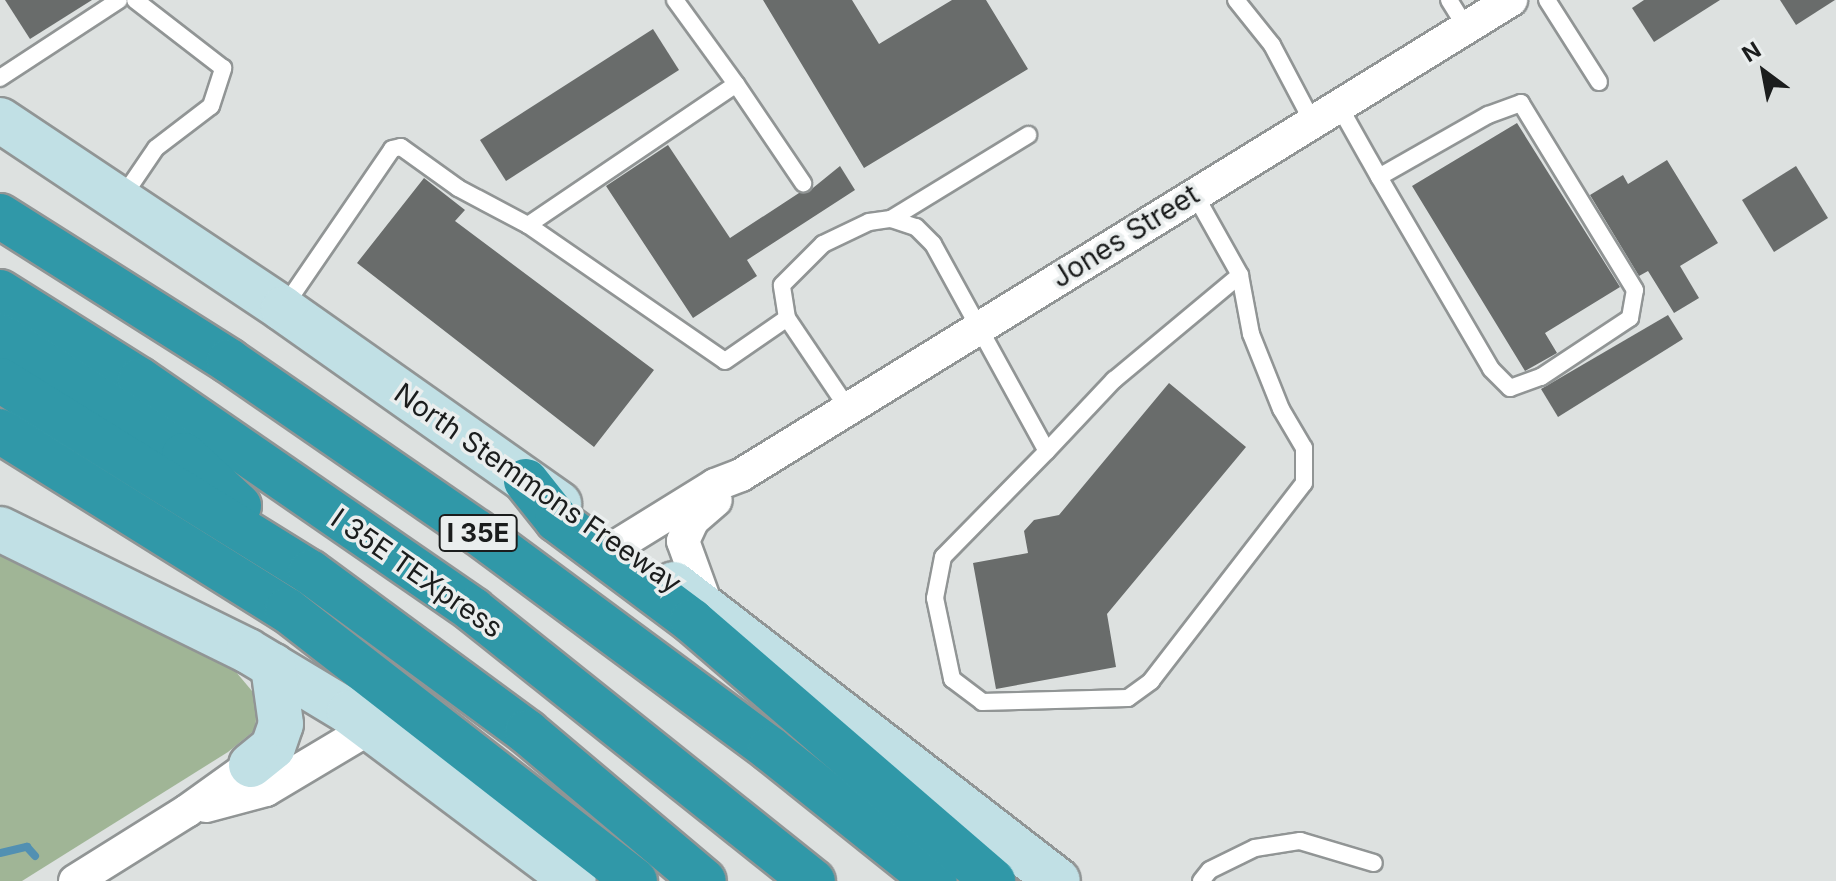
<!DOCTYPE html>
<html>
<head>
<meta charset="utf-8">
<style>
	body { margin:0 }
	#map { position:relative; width:1836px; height:881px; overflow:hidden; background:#dde1e0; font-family:Inter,sans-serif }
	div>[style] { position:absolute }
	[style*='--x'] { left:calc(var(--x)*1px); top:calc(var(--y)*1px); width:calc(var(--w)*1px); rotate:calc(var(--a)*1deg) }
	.green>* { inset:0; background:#a0b596 }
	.stream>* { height:8px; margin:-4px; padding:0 4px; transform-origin:4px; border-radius:4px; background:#5290b2 }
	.building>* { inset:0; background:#696c6b }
	.roads { filter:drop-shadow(2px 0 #919595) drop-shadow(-2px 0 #919595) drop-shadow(0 2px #919595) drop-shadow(0 -2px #919595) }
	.lane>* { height:16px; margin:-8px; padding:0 8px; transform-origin:8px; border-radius:8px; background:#fff }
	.street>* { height:32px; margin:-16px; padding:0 16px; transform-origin:16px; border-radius:16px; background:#fff }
	.secondary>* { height:44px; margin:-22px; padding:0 22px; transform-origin:22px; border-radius:22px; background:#c1e0e5 }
	.highway>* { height:44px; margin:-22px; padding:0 22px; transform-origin:22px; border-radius:22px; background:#3098a8 }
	span { translate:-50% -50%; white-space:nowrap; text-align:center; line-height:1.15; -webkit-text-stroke:7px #eaeeee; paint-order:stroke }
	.shield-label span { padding:2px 6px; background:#eaeeee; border:2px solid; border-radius:6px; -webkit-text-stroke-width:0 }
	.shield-label { font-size:26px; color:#1b1d1d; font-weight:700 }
	.street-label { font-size:28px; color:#1b1d1d }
	.north { position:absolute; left:1724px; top:32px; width:80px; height:80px; -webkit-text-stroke:6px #eaeeee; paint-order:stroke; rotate:328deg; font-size:22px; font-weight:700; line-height:32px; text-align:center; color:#1b1d1d }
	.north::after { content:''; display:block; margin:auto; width:28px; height:36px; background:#1b1d1d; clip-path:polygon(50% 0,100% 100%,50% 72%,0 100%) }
</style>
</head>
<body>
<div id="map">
	<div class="green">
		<div style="clip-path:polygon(0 555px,231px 666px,258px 698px,255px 730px,228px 752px,22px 881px,0 881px)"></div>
	</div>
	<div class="stream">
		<div style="--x:0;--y:853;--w:28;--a:-13"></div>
		<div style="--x:27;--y:847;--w:12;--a:48"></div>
	</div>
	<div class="building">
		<div style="clip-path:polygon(5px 0,92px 0,30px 39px)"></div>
		<div style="clip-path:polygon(763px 0,852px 0,879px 44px,952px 0,986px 0,1028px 69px,864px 168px)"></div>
		<div style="clip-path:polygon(1644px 0,1720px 0,1654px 42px,1632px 8px)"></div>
		<div style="clip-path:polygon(1780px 0,1835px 0,1796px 25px)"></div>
		<div style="clip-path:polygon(653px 29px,679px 70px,506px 181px,480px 140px)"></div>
		<div style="clip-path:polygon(1517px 123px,1620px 287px,1545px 333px,1557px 353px,1525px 371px,1412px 186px)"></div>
		<div style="clip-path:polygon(668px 145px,730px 238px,799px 193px,808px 192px,840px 166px,855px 190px,747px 260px,757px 276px,693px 318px,606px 186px)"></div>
		<div style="clip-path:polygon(1667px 160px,1718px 243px,1680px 266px,1699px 298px,1674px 313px,1648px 271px,1639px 276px,1590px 195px,1623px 175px,1628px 184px)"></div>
		<div style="clip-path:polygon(1796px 166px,1828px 218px,1774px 252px,1742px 200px)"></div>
		<div style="clip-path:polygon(424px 178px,465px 210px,455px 221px,654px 370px,594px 447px,357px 263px)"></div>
		<div style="clip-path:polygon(1668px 315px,1683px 339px,1558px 417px,1541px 389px)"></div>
		<div style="clip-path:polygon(1169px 383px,1246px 447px,1107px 614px,1116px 667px,996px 689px,973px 563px,1028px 553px,1024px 531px,1034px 520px,1059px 515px)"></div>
	</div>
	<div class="roads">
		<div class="lane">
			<div style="--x:675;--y:0;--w:104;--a:54"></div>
			<div style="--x:1236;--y:0;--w:58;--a:51.3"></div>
			<div style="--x:1272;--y:45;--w:86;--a:62.2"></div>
			<div style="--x:1449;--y:0;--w:32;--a:58"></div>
			<div style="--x:1547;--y:0;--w:97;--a:57.6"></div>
			<div style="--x:0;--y:78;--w:142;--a:-33.2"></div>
			<div style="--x:1339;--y:106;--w:81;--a:60.6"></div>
			<div style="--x:1379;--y:177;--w:222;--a:59.7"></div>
			<div style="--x:1491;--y:369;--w:27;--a:45"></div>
			<div style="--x:1510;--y:388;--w:33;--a:-20"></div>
			<div style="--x:1541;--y:377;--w:107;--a:-33.5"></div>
			<div style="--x:1630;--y:318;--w:28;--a:-80"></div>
			<div style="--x:1635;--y:290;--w:219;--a:-121.4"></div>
			<div style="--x:1521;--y:103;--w:35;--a:160"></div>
			<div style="--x:1488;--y:115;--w:125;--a:150.4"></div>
			<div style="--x:122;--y:198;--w:60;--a:-55.8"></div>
			<div style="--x:156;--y:148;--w:69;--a:-37.4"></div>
			<div style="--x:211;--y:106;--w:40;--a:-72"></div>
			<div style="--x:223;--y:68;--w:111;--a:-142.3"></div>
			<div style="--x:891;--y:219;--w:26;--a:18"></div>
			<div style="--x:916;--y:227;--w:24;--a:45"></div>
			<div style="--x:933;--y:244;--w:236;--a:61.2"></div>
			<div style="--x:1047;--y:451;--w:148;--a:134.5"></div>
			<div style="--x:943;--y:557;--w:42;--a:101"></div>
			<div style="--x:935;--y:598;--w:83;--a:78.1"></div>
			<div style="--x:952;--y:679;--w:38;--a:37"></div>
			<div style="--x:982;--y:702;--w:146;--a:-1.6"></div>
			<div style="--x:1128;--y:698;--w:29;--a:-36"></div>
			<div style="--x:1151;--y:681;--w:250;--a:-52.3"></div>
			<div style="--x:1304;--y:483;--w:35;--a:-90"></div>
			<div style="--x:1304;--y:448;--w:45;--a:-120.5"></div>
			<div style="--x:1281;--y:409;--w:81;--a:-111.8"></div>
			<div style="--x:1251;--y:334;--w:60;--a:-100.6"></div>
			<div style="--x:1240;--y:275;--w:94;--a:-119.3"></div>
			<div style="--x:528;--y:225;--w:251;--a:-34.1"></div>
			<div style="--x:736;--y:84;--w:120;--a:55.9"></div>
			<div style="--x:284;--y:307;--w:191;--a:-55.6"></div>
			<div style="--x:392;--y:149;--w:9;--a:-13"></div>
			<div style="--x:401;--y:147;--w:70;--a:35.7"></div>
			<div style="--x:458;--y:188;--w:79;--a:27.9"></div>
			<div style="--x:528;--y:225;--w:239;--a:34.6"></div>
			<div style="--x:725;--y:361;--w:75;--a:-34.7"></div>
			<div style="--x:847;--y:407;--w:107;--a:-124"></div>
			<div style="--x:787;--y:318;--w:33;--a:-99"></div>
			<div style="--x:782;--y:285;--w:58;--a:-45"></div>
			<div style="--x:823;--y:244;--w:51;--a:-25.6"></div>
			<div style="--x:869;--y:222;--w:22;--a:-8"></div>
			<div style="--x:891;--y:219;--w:161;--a:-31.5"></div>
			<div style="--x:1047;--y:451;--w:98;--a:-46.7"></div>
			<div style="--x:1114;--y:380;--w:164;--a:-39.8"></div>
			<div style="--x:1201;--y:881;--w:14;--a:-51"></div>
			<div style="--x:1210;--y:870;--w:50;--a:-26.1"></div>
			<div style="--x:1255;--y:848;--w:46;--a:-8.8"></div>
			<div style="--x:1300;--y:841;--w:77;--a:16.6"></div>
		</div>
		<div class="street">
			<div style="--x:618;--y:545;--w:114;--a:-31.7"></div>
			<div style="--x:715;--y:485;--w:28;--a:-21"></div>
			<div style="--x:741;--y:475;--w:905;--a:-31.67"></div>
			<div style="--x:707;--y:607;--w:70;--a:-110"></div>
			<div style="--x:683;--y:541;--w:23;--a:-65"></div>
			<div style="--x:693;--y:520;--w:30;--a:-41"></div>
			<div style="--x:206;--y:806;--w:62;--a:-14.9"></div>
			<div style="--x:266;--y:790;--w:121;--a:-30.8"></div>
			<div style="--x:75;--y:881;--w:132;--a:-32"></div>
			<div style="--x:187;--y:811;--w:79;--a:-35.7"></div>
		</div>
		<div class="secondary">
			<div style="--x:0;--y:120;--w:340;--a:33.7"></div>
			<div style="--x:283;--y:309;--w:338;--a:35.2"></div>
			<div style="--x:0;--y:529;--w:276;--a:26.2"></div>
			<div style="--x:248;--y:651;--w:118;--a:31.1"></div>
			<div style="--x:349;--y:712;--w:281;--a:36.9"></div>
			<div style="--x:674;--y:584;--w:485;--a:37.7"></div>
			<div style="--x:251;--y:765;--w:28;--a:-39"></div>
			<div style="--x:273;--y:747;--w:24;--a:-71"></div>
			<div style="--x:281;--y:724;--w:59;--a:-97.9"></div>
		</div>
		<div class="highway">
			<div style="--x:0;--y:216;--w:271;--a:32.3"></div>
			<div style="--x:229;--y:361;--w:301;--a:34.6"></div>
			<div style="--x:477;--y:532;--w:365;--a:36.5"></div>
			<div style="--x:770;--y:749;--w:211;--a:38.7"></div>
			<div style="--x:0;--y:292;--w:165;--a:32.2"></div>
			<div style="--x:140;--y:380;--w:405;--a:34.6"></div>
			<div style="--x:473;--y:610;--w:435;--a:38.6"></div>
			<div style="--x:0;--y:336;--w:219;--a:32.9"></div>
			<div style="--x:184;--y:455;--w:75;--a:42.8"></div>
			<div style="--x:0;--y:380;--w:365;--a:31.8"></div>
			<div style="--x:310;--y:572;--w:270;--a:36.4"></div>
			<div style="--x:527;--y:732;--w:231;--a:40.1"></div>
			<div style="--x:0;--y:431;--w:338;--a:32"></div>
			<div style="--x:287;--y:610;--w:441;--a:37.9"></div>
			<div style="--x:526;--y:481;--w:50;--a:51.5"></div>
			<div style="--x:557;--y:520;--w:169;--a:36.8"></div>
			<div style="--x:692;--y:621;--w:398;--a:40.8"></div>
		</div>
	</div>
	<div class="shield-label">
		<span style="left:478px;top:533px">I 35E</span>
	</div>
	<div class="street-label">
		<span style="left:1125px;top:236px;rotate:-32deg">Jones Street</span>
		<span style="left:538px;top:488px;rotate:35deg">North Stemmons Freeway</span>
		<span style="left:417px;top:573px;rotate:35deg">I 35E TEXpress</span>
	</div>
	<div class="north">N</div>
</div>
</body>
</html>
